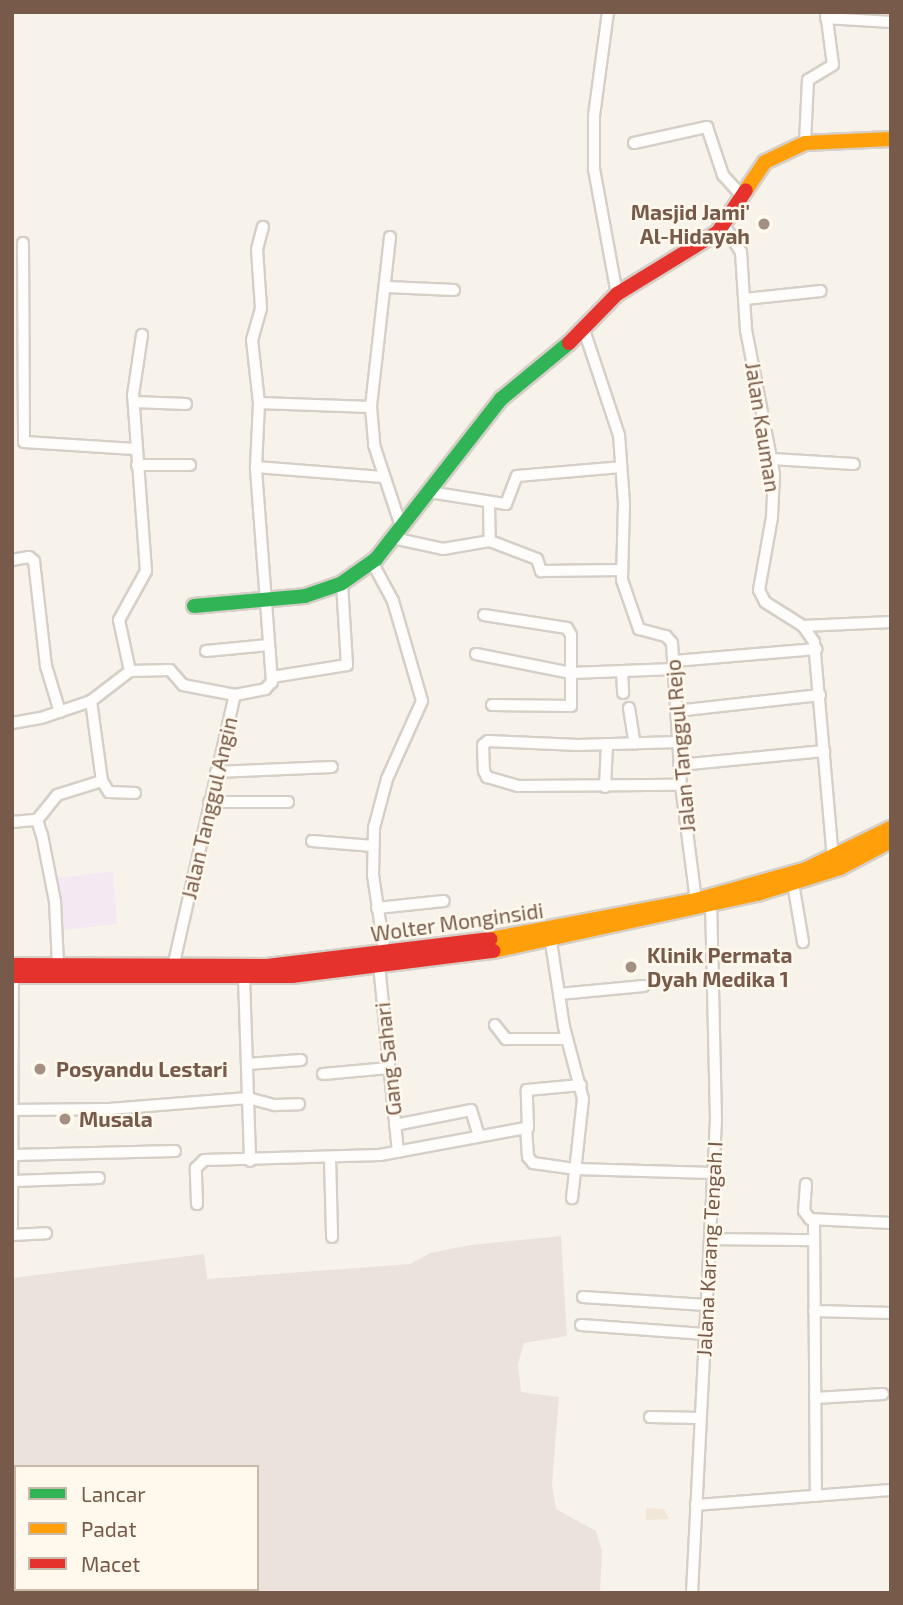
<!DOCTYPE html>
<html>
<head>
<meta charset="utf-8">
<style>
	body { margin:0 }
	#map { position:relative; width:903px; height:1605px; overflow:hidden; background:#f7f3eb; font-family:"Exo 2",sans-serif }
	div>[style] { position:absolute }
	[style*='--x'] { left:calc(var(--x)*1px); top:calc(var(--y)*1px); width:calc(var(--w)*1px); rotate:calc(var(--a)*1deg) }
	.residential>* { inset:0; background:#f1e6d8 }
	.industrial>* { inset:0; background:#ebe3db }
	.education>* { inset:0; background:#f4e9f3 }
	.roads { filter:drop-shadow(2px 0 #d6cfc8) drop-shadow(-2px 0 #d6cfc8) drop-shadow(0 2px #d6cfc8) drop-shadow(0 -2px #d6cfc8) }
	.street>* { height:10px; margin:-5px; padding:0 5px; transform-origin:5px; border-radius:5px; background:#fefdfc }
	.fast>* { height:14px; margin:-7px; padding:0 7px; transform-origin:7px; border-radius:7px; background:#30b455 }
	.slow>* { height:14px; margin:-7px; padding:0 7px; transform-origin:7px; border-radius:7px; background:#ff9f0a }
	.jam>* { height:14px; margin:-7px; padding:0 7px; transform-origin:7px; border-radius:7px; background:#e5322d }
	.dots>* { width:19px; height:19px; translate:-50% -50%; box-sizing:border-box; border:4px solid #fff8ec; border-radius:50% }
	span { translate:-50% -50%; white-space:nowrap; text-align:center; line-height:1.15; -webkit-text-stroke:5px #fff8ec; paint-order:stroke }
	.poi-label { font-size:21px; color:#775a49; font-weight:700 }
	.right { translate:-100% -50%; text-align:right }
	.left { translate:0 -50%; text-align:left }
	.street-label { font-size:21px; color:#775a49 }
	.frame { position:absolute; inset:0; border:14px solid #775a49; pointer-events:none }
	.legend { position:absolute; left:14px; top:1465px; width:245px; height:126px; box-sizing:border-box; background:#fff8ec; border:2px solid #c9b9ab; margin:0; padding:9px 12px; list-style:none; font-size:21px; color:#775a49 }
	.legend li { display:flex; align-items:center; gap:14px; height:35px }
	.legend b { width:35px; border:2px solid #c9b9ab }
</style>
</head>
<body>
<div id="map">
	<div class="residential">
		<div style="clip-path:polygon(646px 1508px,664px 1509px,669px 1519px,646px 1520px)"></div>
	</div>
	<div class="industrial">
		<div style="clip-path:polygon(evenodd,561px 1236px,567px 1336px,524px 1343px,518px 1364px,521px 1392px,559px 1397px,552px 1485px,556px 1509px,596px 1531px,602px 1551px,600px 1593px,12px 1593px,12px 1278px,204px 1254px,207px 1279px,410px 1264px,430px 1253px,470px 1245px,561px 1236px,16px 1467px,257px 1467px,257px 1589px,16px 1589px,16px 1467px)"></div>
	</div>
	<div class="education">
		<div style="clip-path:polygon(113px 871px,117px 924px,64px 930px,57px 878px)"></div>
	</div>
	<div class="roads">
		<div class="street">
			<div style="--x:608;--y:12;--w:105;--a:97.7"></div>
			<div style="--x:594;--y:116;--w:53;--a:90"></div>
			<div style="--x:594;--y:169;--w:127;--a:79.6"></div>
			<div style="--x:826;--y:18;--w:65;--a:3.5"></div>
			<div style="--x:634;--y:143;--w:75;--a:-12.4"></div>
			<div style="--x:707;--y:127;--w:51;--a:71.6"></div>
			<div style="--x:723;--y:175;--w:27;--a:48"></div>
			<div style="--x:805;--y:143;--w:63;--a:-87.3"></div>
			<div style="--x:808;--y:80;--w:29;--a:-31"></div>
			<div style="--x:833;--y:65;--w:53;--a:-97.5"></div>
			<div style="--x:724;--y:225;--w:32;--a:58"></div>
			<div style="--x:741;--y:252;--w:78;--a:86.3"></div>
			<div style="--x:746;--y:330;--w:147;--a:79"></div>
			<div style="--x:774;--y:474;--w:43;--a:92.7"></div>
			<div style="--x:772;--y:517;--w:74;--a:100.1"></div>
			<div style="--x:759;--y:590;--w:13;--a:63"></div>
			<div style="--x:765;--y:602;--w:45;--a:32.3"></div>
			<div style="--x:803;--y:626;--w:19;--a:55"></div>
			<div style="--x:814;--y:642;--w:218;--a:85"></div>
			<div style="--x:390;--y:237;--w:171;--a:96.4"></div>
			<div style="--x:371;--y:407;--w:38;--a:85"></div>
			<div style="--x:374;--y:445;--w:82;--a:71.6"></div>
			<div style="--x:23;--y:243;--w:199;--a:89.7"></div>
			<div style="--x:24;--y:442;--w:111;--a:3.6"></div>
			<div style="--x:387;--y:287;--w:67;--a:2.6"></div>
			<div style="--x:745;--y:299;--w:76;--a:-6"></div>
			<div style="--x:584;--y:330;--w:111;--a:71.6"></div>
			<div style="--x:619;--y:435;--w:68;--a:85.8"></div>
			<div style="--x:624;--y:503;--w:77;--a:91.5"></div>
			<div style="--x:622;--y:580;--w:52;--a:70.9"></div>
			<div style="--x:639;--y:629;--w:28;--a:15"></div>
			<div style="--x:666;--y:636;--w:9;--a:49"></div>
			<div style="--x:672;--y:643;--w:142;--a:86.4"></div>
			<div style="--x:681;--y:785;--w:116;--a:82.6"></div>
			<div style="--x:134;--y:402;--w:52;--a:2.2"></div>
			<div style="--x:259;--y:403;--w:112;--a:2"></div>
			<div style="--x:772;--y:459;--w:82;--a:3.5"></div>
			<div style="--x:137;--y:465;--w:53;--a:0"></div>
			<div style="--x:256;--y:467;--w:127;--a:4.5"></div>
			<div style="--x:429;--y:492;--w:78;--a:8.9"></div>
			<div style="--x:506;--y:504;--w:30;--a:-69"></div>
			<div style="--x:517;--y:476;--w:104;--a:-4.9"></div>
			<div style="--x:489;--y:502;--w:39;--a:89"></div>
			<div style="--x:393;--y:538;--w:51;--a:12.4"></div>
			<div style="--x:443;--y:549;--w:48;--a:-9.7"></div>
			<div style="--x:490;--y:541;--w:50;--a:21"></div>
			<div style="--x:537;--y:559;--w:13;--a:72"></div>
			<div style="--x:541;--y:571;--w:81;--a:-0.7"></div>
			<div style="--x:12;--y:560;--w:17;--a:-10"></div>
			<div style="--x:29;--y:557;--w:6;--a:39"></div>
			<div style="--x:34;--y:561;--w:106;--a:83.5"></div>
			<div style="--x:46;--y:666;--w:48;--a:73.1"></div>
			<div style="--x:372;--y:562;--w:44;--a:61.7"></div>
			<div style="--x:393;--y:601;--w:104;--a:73.8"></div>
			<div style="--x:422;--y:701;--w:85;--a:114.2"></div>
			<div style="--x:387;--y:779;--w:51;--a:104.9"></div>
			<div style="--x:374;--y:828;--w:47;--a:91.2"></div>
			<div style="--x:373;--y:875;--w:81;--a:81.5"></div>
			<div style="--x:484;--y:615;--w:84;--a:8.9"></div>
			<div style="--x:567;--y:628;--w:8;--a:60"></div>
			<div style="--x:571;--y:635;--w:71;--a:90"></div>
			<div style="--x:571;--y:706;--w:79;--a:-179.3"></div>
			<div style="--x:803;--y:626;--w:88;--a:-2.6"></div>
			<div style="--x:206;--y:651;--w:63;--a:-5.4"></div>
			<div style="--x:476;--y:654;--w:97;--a:11.3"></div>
			<div style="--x:571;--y:673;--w:103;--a:-2.2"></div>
			<div style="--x:674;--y:661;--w:143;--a:-4.8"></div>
			<div style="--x:130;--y:671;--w:52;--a:-102.2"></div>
			<div style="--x:119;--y:620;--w:56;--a:-61.1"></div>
			<div style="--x:146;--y:571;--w:176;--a:-94.2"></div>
			<div style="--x:133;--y:395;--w:61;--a:-81.5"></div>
			<div style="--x:622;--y:671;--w:22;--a:87"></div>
			<div style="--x:272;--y:677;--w:76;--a:-9.1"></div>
			<div style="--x:347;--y:665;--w:82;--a:-93.5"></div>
			<div style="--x:629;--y:708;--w:36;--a:81"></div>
			<div style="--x:676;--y:711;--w:145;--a:-6.3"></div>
			<div style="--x:12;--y:723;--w:29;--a:-10"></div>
			<div style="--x:41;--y:718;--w:53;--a:-18.8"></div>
			<div style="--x:91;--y:701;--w:49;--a:-37.6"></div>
			<div style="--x:130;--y:671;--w:40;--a:-1.4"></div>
			<div style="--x:170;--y:670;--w:20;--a:49"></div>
			<div style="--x:183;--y:685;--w:53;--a:10.9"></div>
			<div style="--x:678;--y:742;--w:100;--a:178.3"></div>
			<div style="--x:578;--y:745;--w:90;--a:-177.5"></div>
			<div style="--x:488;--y:741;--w:6;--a:141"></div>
			<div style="--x:483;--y:745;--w:26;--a:88"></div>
			<div style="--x:484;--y:771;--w:7;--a:63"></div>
			<div style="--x:487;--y:777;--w:32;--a:16"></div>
			<div style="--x:518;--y:786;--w:163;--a:-0.4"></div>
			<div style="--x:679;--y:765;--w:146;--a:-5.5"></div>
			<div style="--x:216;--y:772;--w:116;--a:-2.5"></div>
			<div style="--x:102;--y:781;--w:13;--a:58"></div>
			<div style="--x:109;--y:792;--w:26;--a:2"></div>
			<div style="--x:605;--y:787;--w:43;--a:-87.3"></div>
			<div style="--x:209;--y:802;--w:79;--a:0"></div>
			<div style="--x:37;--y:820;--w:32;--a:-51"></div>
			<div style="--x:57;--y:795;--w:47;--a:-17.3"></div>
			<div style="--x:102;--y:781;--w:81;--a:-97.8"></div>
			<div style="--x:12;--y:822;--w:25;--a:-5"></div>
			<div style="--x:37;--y:820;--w:16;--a:72"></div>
			<div style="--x:42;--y:835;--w:67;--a:78.9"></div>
			<div style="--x:55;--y:901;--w:64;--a:87.3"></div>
			<div style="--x:312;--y:841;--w:61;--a:4.7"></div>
			<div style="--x:793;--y:883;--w:60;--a:80.4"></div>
			<div style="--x:377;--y:908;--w:67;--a:-6"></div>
			<div style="--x:551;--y:942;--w:86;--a:81.3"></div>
			<div style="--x:564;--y:1027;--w:74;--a:75.2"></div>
			<div style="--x:583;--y:1099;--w:100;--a:96.3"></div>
			<div style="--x:379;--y:965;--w:188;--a:84.2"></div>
			<div style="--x:173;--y:967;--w:279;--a:-77.2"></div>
			<div style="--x:235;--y:695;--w:31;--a:-11"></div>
			<div style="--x:265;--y:689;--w:10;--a:-45"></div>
			<div style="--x:272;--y:682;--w:216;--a:-94.3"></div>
			<div style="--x:256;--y:467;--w:64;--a:-87.3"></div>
			<div style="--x:259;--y:403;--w:63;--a:-96.3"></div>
			<div style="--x:252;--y:340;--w:33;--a:-74"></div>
			<div style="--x:261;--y:308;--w:59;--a:-93.9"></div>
			<div style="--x:257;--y:249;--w:23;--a:-75"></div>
			<div style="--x:244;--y:977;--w:184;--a:88.1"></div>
			<div style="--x:559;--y:994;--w:85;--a:-5.4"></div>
			<div style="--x:495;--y:1025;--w:18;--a:52"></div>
			<div style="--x:506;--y:1039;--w:61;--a:0"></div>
			<div style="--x:247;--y:1064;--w:54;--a:-4.2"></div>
			<div style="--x:323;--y:1074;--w:66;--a:-5.2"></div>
			<div style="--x:12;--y:1110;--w:97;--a:-0.6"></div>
			<div style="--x:109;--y:1109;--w:139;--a:-4.5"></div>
			<div style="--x:248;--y:1098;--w:28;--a:15"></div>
			<div style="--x:275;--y:1105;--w:24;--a:-2"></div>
			<div style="--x:395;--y:1125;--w:77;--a:-11.2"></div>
			<div style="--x:471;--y:1110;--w:27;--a:73"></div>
			<div style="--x:528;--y:1128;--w:38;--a:-92"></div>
			<div style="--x:527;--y:1090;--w:54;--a:-5.3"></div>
			<div style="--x:14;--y:1155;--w:161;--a:-1.4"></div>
			<div style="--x:330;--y:1158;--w:79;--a:88.5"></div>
			<div style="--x:13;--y:1181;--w:86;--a:-2"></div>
			<div style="--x:806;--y:1184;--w:27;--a:94"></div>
			<div style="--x:804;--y:1211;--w:10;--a:53"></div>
			<div style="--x:810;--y:1219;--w:81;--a:2.8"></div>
			<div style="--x:197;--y:1204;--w:36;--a:-92"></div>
			<div style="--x:196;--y:1168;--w:11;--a:-45"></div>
			<div style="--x:204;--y:1160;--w:176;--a:-1.6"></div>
			<div style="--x:380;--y:1155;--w:148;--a:-10.5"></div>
			<div style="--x:526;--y:1128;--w:29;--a:86"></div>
			<div style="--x:528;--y:1157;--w:8;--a:50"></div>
			<div style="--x:533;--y:1163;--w:42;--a:8.1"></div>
			<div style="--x:575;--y:1169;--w:138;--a:1.7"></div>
			<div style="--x:814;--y:1220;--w:276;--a:89.6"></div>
			<div style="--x:12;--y:1227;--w:251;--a:-89.8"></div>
			<div style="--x:12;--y:1235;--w:34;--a:-3"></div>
			<div style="--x:711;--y:1239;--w:103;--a:0.6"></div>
			<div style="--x:583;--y:1297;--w:123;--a:3.7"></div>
			<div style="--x:814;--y:1311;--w:77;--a:1.5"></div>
			<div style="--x:581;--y:1325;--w:124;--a:4.2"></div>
			<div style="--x:815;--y:1398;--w:68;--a:-3.4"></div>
			<div style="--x:650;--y:1417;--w:50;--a:1.1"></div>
			<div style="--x:696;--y:1505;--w:196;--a:-4.4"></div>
			<div style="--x:692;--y:1593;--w:474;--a:-87.1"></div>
			<div style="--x:716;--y:1120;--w:214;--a:-91.3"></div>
		</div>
		<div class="fast">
			<div style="--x:194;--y:606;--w:111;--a:-5.1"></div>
			<div style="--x:305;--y:596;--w:39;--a:-19"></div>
			<div style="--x:342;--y:583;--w:42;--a:-35.2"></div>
			<div style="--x:376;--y:559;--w:203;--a:-52"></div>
			<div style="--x:501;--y:399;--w:88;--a:-39.5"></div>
		</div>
		<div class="slow">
			<div style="--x:746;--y:190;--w:34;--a:-56"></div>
			<div style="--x:765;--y:162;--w:44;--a:-25.4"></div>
			<div style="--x:805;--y:143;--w:86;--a:-2.7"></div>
			<div style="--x:490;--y:939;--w:210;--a:-10.7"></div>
			<div style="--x:696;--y:900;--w:114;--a:-15.7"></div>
			<div style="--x:806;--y:869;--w:94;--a:-25.8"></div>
			<div style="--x:493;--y:951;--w:270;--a:-12.2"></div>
			<div style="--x:757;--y:894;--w:87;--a:-17.4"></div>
			<div style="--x:840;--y:868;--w:58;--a:-27.9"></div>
		</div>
		<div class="jam">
			<div style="--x:569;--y:343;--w:69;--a:-45.6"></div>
			<div style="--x:617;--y:294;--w:119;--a:-31.5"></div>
			<div style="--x:718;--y:232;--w:50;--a:-56.3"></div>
			<div style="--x:12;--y:965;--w:255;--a:0.2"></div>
			<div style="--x:267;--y:966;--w:225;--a:-6.9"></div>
			<div style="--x:12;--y:976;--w:280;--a:0"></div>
			<div style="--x:292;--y:976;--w:203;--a:-7.1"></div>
		</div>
	</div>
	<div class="dots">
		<div style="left:764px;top:224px;background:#a49082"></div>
		<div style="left:631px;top:967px;background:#a49082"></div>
		<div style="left:40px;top:1069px;background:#a49082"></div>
		<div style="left:65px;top:1119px;background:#a49082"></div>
	</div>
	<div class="poi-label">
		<span class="right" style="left:750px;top:224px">Masjid Jami'<br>Al-Hidayah</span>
		<span class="left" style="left:647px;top:967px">Klinik Permata<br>Dyah Medika 1</span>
		<span class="left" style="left:56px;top:1069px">Posyandu Lestari</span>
		<span class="left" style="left:79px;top:1119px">Musala</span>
	</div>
	<div class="street-label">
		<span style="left:763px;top:427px;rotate:81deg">Jalan Kauman</span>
		<span style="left:680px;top:746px;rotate:-95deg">Jalan Tanggul Rejo</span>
		<span style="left:209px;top:808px;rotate:-77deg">Jalan Tanggul Angin</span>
		<span style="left:457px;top:922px;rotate:-8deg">Wolter Monginsidi</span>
		<span style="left:388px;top:1059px;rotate:-96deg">Gang Sahari</span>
		<span style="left:709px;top:1249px;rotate:-87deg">Jalana Karang Tengah I</span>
	</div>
	<div class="frame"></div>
	<ul class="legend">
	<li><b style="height:9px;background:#30b455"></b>Lancar</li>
	<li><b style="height:9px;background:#ff9f0a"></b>Padat</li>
	<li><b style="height:9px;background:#e5322d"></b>Macet</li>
	</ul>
</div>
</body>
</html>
